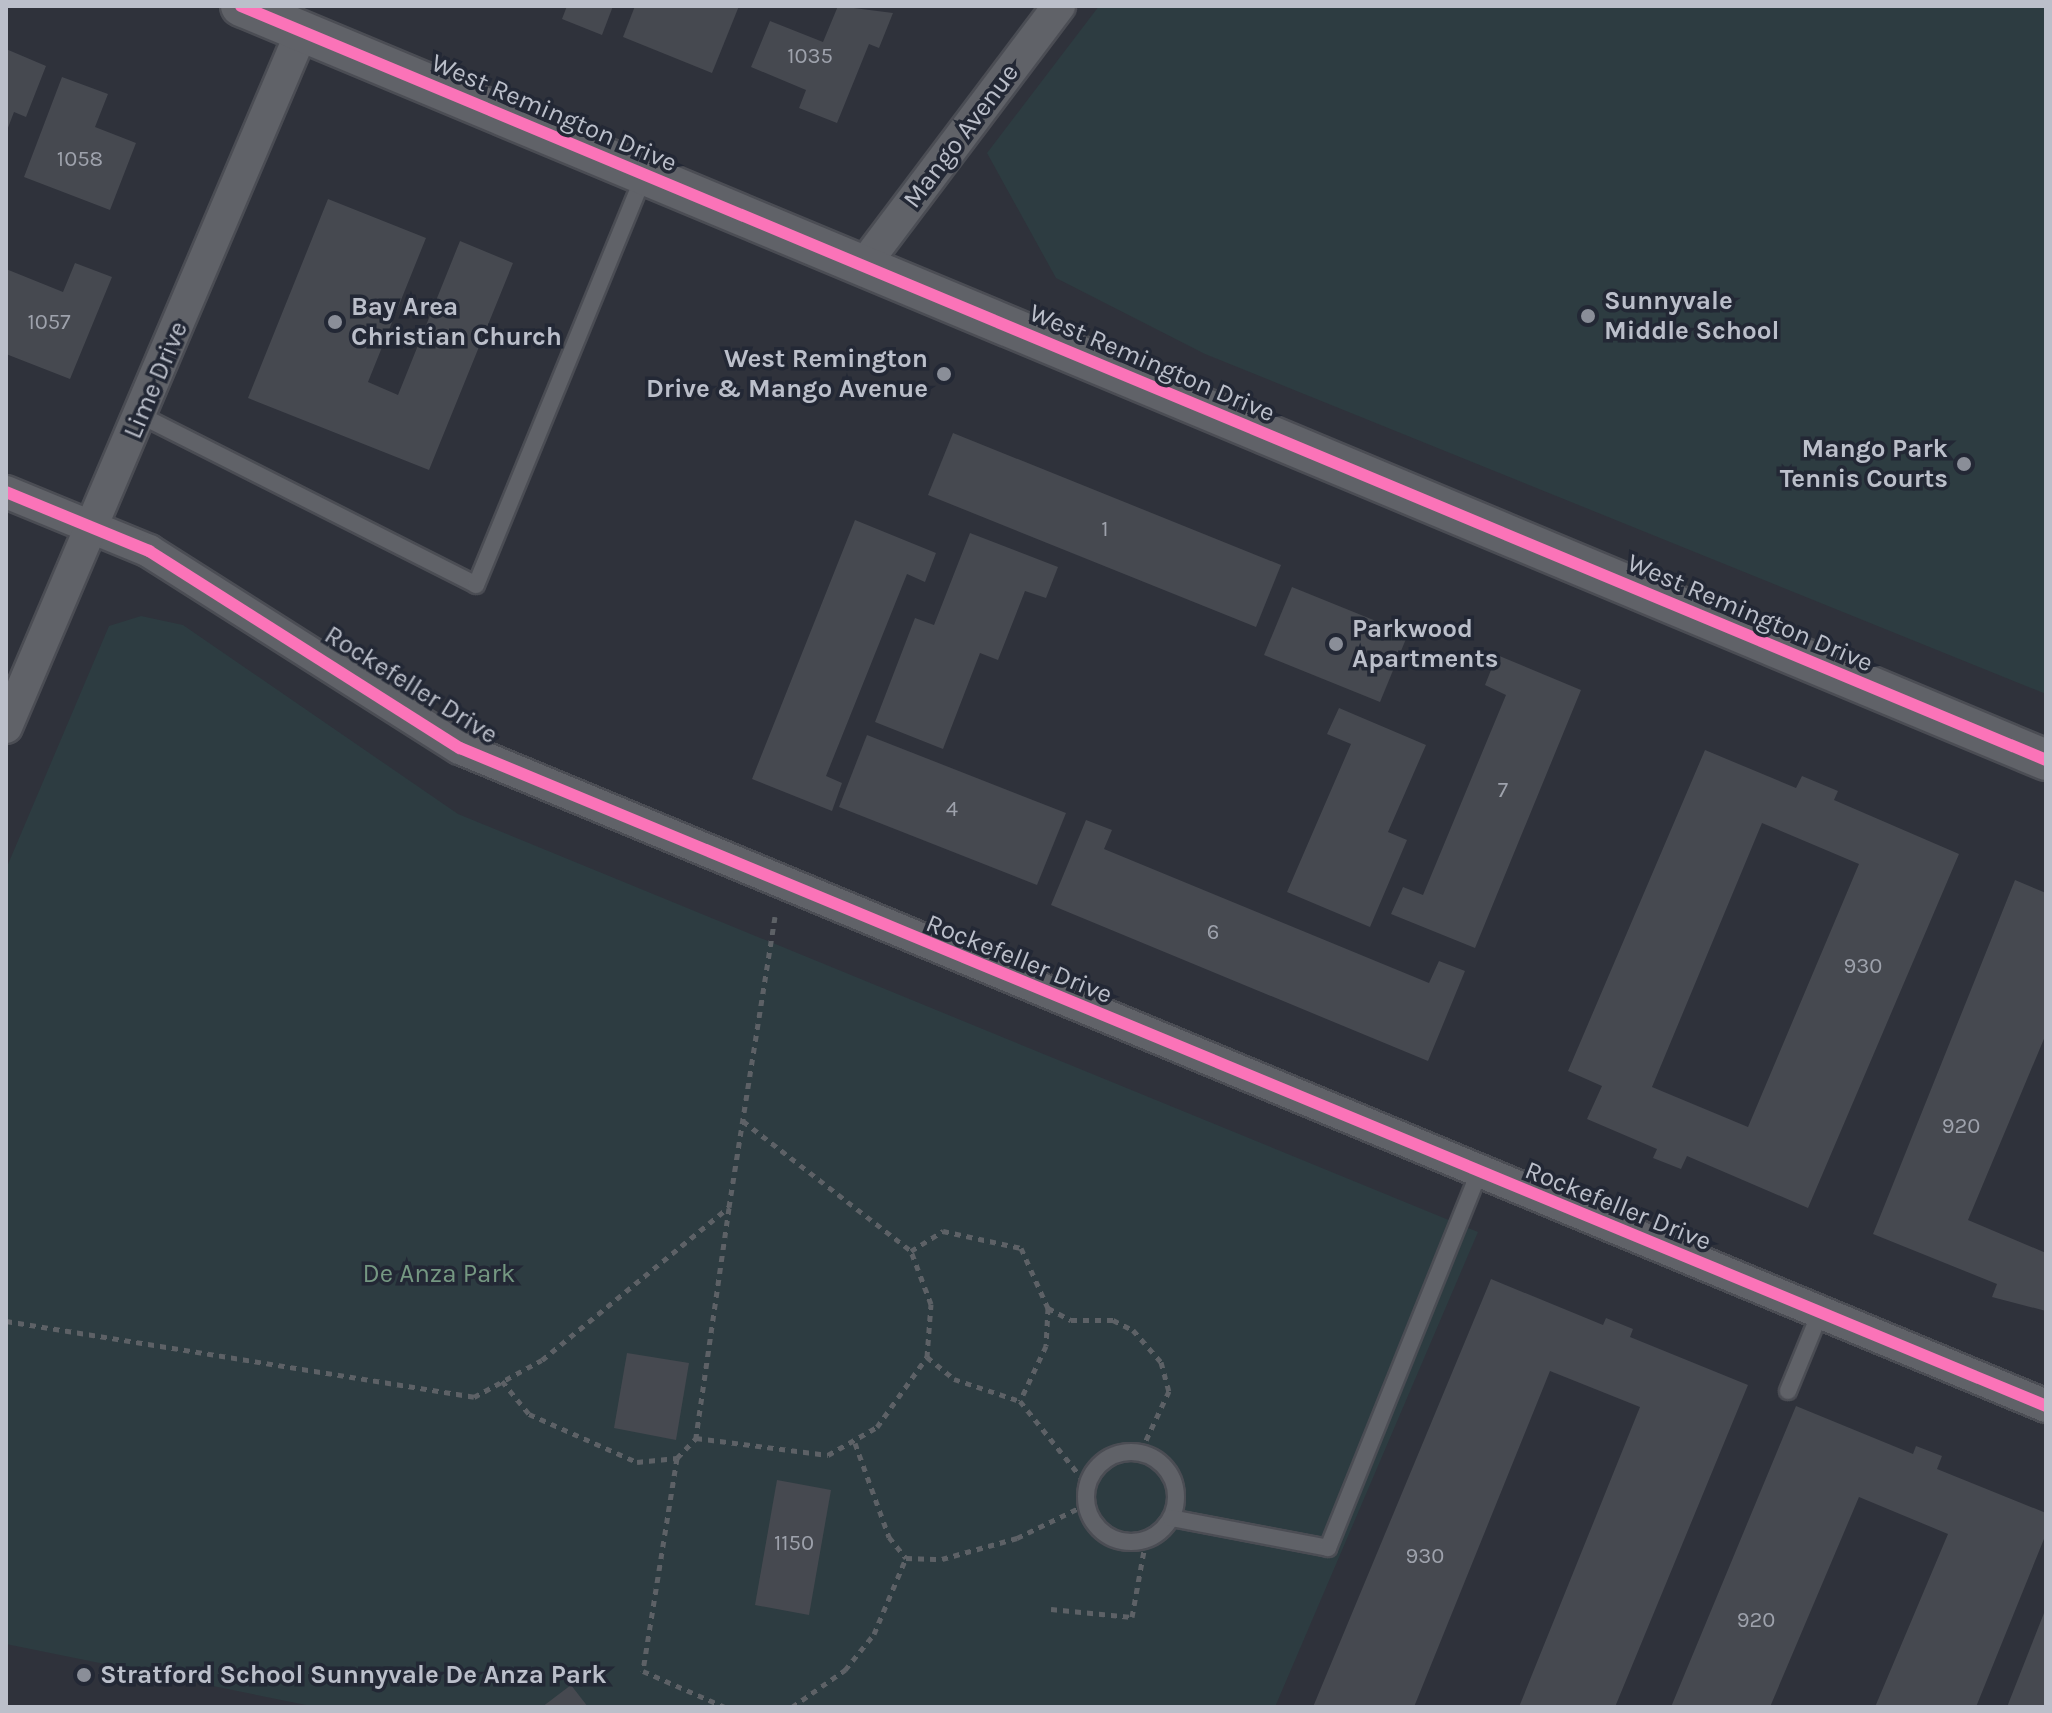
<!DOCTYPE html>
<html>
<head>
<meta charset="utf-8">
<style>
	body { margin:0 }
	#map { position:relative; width:2052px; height:1713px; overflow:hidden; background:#2f323b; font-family:Karla,sans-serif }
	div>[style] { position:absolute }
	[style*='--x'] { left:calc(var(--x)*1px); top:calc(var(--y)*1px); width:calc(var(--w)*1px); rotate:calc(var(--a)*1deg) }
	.green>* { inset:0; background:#2d3c41 }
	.building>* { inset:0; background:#464950 }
	.path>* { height:5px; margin-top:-2.5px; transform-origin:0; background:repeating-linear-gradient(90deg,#5d6166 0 6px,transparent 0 12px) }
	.roads { filter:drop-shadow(2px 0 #4b4d54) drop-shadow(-2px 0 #4b4d54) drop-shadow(0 2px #4b4d54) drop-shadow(0 -2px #4b4d54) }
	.service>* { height:16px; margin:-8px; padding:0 8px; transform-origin:8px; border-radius:8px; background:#606268 }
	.service>.ring { margin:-8px; padding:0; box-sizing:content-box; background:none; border:16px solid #606268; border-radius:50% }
	.minor>* { height:32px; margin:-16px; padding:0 16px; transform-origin:16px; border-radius:16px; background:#606268 }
	.tertiary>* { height:40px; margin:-20px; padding:0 20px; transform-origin:20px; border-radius:20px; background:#606268 }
	.cycleway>* { height:12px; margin:-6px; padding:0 6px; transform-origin:6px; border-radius:6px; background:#fb73b8 }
	.dots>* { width:22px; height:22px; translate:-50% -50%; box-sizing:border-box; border:4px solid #232835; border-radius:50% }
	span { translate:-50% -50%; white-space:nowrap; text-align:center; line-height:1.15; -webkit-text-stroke:7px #232835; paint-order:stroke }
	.number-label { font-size:22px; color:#9ea2ac }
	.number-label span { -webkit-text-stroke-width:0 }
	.street-label { font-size:26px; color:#bbbfca }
	.poi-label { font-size:26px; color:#bbbfca; font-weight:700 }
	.left { translate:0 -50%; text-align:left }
	.right { translate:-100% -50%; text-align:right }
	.park-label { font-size:26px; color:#759882 }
	.frame { position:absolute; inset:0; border:8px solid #bbbfca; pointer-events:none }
</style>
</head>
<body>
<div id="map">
	<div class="green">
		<div style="clip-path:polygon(1099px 6px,2046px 6px,2046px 694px,1205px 354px,1056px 278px,987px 153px)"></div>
		<div style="clip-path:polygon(141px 616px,183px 625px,458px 814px,1478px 1232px,1275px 1707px,316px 1707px,6px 1644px,6px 869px,109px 626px)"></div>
	</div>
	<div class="building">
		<div style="clip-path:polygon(567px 6px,613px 6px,602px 35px,562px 19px)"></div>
		<div style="clip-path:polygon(635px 6px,739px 6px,712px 73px,623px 37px)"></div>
		<div style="clip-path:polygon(838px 6px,893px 13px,879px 48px,869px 44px,837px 123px,799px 108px,806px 90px,751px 67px,770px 21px,823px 42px)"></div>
		<div style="clip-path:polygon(6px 49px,46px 66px,26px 117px,14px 112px,6px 133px)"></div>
		<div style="clip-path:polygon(62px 77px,108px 94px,95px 127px,136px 143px,110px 210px,24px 177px)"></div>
		<div style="clip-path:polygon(328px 199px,426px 238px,368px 382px,398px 395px,460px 241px,513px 263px,429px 470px,248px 398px)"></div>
		<div style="clip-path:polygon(75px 263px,112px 277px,70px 379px,6px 354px,6px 269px,63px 292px)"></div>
		<div style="clip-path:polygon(953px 433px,1281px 565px,1256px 627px,928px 495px)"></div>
		<div style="clip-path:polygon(855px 520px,936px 553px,925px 582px,907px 574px,826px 776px,842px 783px,832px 811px,752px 779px)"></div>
		<div style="clip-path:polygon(970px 533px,1058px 567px,1046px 598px,1025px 591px,998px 660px,980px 653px,943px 749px,875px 722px,915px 618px,934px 625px)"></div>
		<div style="clip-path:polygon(1292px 587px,1408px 634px,1380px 702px,1264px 655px)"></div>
		<div style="clip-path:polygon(1497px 655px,1581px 690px,1475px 948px,1391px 914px,1403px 887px,1423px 895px,1506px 695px,1485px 685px)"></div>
		<div style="clip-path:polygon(1339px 708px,1426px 745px,1388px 832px,1407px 840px,1370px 927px,1287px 892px,1351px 744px,1327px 734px)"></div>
		<div style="clip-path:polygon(867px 735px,1066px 813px,1037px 885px,839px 807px)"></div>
		<div style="clip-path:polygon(evenodd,1705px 750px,1796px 788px,1802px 776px,1838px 791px,1834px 800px,1959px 854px,1808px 1208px,1687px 1156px,1681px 1169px,1653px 1158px,1657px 1149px,1587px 1119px,1602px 1086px,1568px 1071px,1705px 750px,1762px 823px,1859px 864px,1748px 1127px,1652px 1087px,1762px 823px)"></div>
		<div style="clip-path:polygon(1086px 820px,1112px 830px,1104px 849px,1429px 983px,1439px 961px,1465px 971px,1428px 1061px,1051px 905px)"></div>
		<div style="clip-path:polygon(2015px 880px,2046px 893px,2046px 1034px,1968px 1220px,2046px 1253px,2046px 1311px,1992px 1297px,1997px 1284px,1873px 1234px)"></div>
		<div style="clip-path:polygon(1491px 1279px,1603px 1325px,1606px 1318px,1633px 1329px,1630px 1337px,1748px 1385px,1615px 1707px,1519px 1707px,1640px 1407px,1550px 1371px,1414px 1707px,1313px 1707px)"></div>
		<div style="clip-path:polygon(627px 1353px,689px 1363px,676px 1440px,614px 1428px)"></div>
		<div style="clip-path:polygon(1796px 1406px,1913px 1454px,1916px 1446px,1942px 1456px,1937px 1469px,2046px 1513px,2046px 1534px,1976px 1707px,1875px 1707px,1948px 1534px,1859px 1497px,1770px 1707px,1671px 1707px)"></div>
		<div style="clip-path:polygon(777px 1480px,831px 1490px,809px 1615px,755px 1605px)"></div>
		<div style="clip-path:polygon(2046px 1608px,2046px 1707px,2007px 1707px)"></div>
		<div style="clip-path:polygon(571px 1685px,588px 1707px,542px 1707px)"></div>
	</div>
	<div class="path">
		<div style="--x:743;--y:1121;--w:212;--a:37.7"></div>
		<div style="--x:911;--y:1251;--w:38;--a:-32"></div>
		<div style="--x:943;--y:1231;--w:80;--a:12.3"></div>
		<div style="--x:1021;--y:1248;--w:66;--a:65.8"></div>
		<div style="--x:1048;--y:1308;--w:38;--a:93"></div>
		<div style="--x:1046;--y:1346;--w:61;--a:115.3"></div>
		<div style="--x:1020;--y:1401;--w:109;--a:51.3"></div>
		<div style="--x:729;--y:1208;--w:232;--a:98.2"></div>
		<div style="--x:696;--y:1438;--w:133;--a:7.3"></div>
		<div style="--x:828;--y:1455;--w:56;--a:-29.7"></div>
		<div style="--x:877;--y:1427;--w:86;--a:-54.5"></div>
		<div style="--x:927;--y:1357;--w:53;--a:-85.7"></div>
		<div style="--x:931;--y:1304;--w:57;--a:-110.7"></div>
		<div style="--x:1048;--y:1308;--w:26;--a:28"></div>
		<div style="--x:1071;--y:1320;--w:42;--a:0"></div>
		<div style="--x:1113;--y:1320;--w:22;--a:27"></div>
		<div style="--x:1133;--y:1330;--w:43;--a:48.8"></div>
		<div style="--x:1161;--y:1362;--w:30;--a:75"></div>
		<div style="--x:1169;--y:1391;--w:68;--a:115.1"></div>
		<div style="--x:6;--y:1321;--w:474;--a:9.2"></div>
		<div style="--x:474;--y:1397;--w:77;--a:-28.6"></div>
		<div style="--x:542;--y:1360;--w:242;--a:-39.3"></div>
		<div style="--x:729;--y:1207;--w:294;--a:-81"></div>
		<div style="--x:927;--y:1357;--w:35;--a:39"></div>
		<div style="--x:954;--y:1379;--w:70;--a:18.4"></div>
		<div style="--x:502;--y:1381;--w:43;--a:50.7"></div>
		<div style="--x:529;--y:1414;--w:118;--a:24"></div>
		<div style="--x:637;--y:1462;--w:40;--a:-5.7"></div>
		<div style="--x:677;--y:1458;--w:28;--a:-46"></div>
		<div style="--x:855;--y:1443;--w:100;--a:70.1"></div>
		<div style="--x:889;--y:1537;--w:27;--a:51"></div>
		<div style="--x:906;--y:1558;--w:36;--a:2"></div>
		<div style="--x:942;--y:1559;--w:78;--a:-15.6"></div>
		<div style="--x:1017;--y:1538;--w:78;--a:-25.9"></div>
		<div style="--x:677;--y:1458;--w:216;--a:99.1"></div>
		<div style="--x:643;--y:1671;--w:90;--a:23.7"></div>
		<div style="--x:1051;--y:1609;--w:81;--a:5.6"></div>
		<div style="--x:1132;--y:1617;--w:79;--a:-79.8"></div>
		<div style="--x:792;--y:1707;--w:65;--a:-34.9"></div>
		<div style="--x:845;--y:1670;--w:46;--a:-51.1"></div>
		<div style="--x:874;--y:1634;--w:82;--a:-67.2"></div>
	</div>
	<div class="roads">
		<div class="service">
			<div style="--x:142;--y:416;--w:374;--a:26.8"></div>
			<div style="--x:476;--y:585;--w:443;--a:-67.7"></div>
			<div style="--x:1788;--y:1391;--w:84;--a:-67.7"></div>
			<div class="ring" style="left:1086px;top:1452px;width:74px;height:74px"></div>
			<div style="--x:1171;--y:1518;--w:160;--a:10.8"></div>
			<div style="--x:1328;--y:1548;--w:404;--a:-68.1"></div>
		</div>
		<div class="minor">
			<div style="--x:863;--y:266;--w:326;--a:-53"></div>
			<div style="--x:6;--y:492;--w:155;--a:22.4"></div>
			<div style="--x:149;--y:551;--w:368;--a:32.4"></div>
			<div style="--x:460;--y:748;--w:1717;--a:22.53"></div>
			<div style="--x:6;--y:727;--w:756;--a:-66.96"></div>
		</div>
		<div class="tertiary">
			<div style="--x:241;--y:6;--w:1956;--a:22.67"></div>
		</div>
	</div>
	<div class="cycleway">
		<div style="--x:241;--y:6;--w:1956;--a:22.67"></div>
		<div style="--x:6;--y:492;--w:155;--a:22.4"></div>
		<div style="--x:149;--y:551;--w:368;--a:32.4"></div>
		<div style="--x:460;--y:748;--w:1717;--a:22.53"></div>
	</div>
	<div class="dots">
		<div style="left:1588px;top:316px;background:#8a8e98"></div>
		<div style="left:335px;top:322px;background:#8a8e98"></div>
		<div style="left:944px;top:374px;background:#8a8e98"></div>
		<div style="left:1964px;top:464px;background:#8a8e98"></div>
		<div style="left:1336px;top:644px;background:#8a8e98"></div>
		<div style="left:84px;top:1675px;background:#8a8e98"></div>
	</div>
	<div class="number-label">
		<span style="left:810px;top:57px">1035</span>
		<span style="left:80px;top:160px">1058</span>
		<span style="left:49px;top:323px">1057</span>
		<span style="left:1105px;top:530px">1</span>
		<span style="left:1503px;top:791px">7</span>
		<span style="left:952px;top:810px">4</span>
		<span style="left:1213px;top:933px">6</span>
		<span style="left:1863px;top:967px">930</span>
		<span style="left:1961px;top:1127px">920</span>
		<span style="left:794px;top:1544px">1150</span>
		<span style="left:1425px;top:1557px">930</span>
		<span style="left:1756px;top:1621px">920</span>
	</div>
	<div class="street-label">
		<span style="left:554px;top:113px;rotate:23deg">West Remington Drive</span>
		<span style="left:961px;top:136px;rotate:-53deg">Mango Avenue</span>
		<span style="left:1152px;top:363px;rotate:23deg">West Remington Drive</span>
		<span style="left:156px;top:380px;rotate:-67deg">Lime Drive</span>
		<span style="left:1750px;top:613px;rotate:23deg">West Remington Drive</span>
		<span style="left:411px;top:685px;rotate:32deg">Rockefeller Drive</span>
		<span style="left:1019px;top:959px;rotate:22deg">Rockefeller Drive</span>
		<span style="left:1618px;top:1206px;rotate:22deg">Rockefeller Drive</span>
	</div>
	<div class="poi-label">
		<span class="left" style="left:1604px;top:316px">Sunnyvale<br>Middle School</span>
		<span class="left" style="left:351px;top:322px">Bay Area<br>Christian Church</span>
		<span class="right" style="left:928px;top:374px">West Remington<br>Drive &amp; Mango Avenue</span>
		<span class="right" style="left:1948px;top:464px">Mango Park<br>Tennis Courts</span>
		<span class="left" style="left:1352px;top:644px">Parkwood<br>Apartments</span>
		<span class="left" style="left:100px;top:1675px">Stratford School Sunnyvale De Anza Park</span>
	</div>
	<div class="park-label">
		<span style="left:439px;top:1274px">De Anza Park</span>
	</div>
	<div class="frame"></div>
</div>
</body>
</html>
